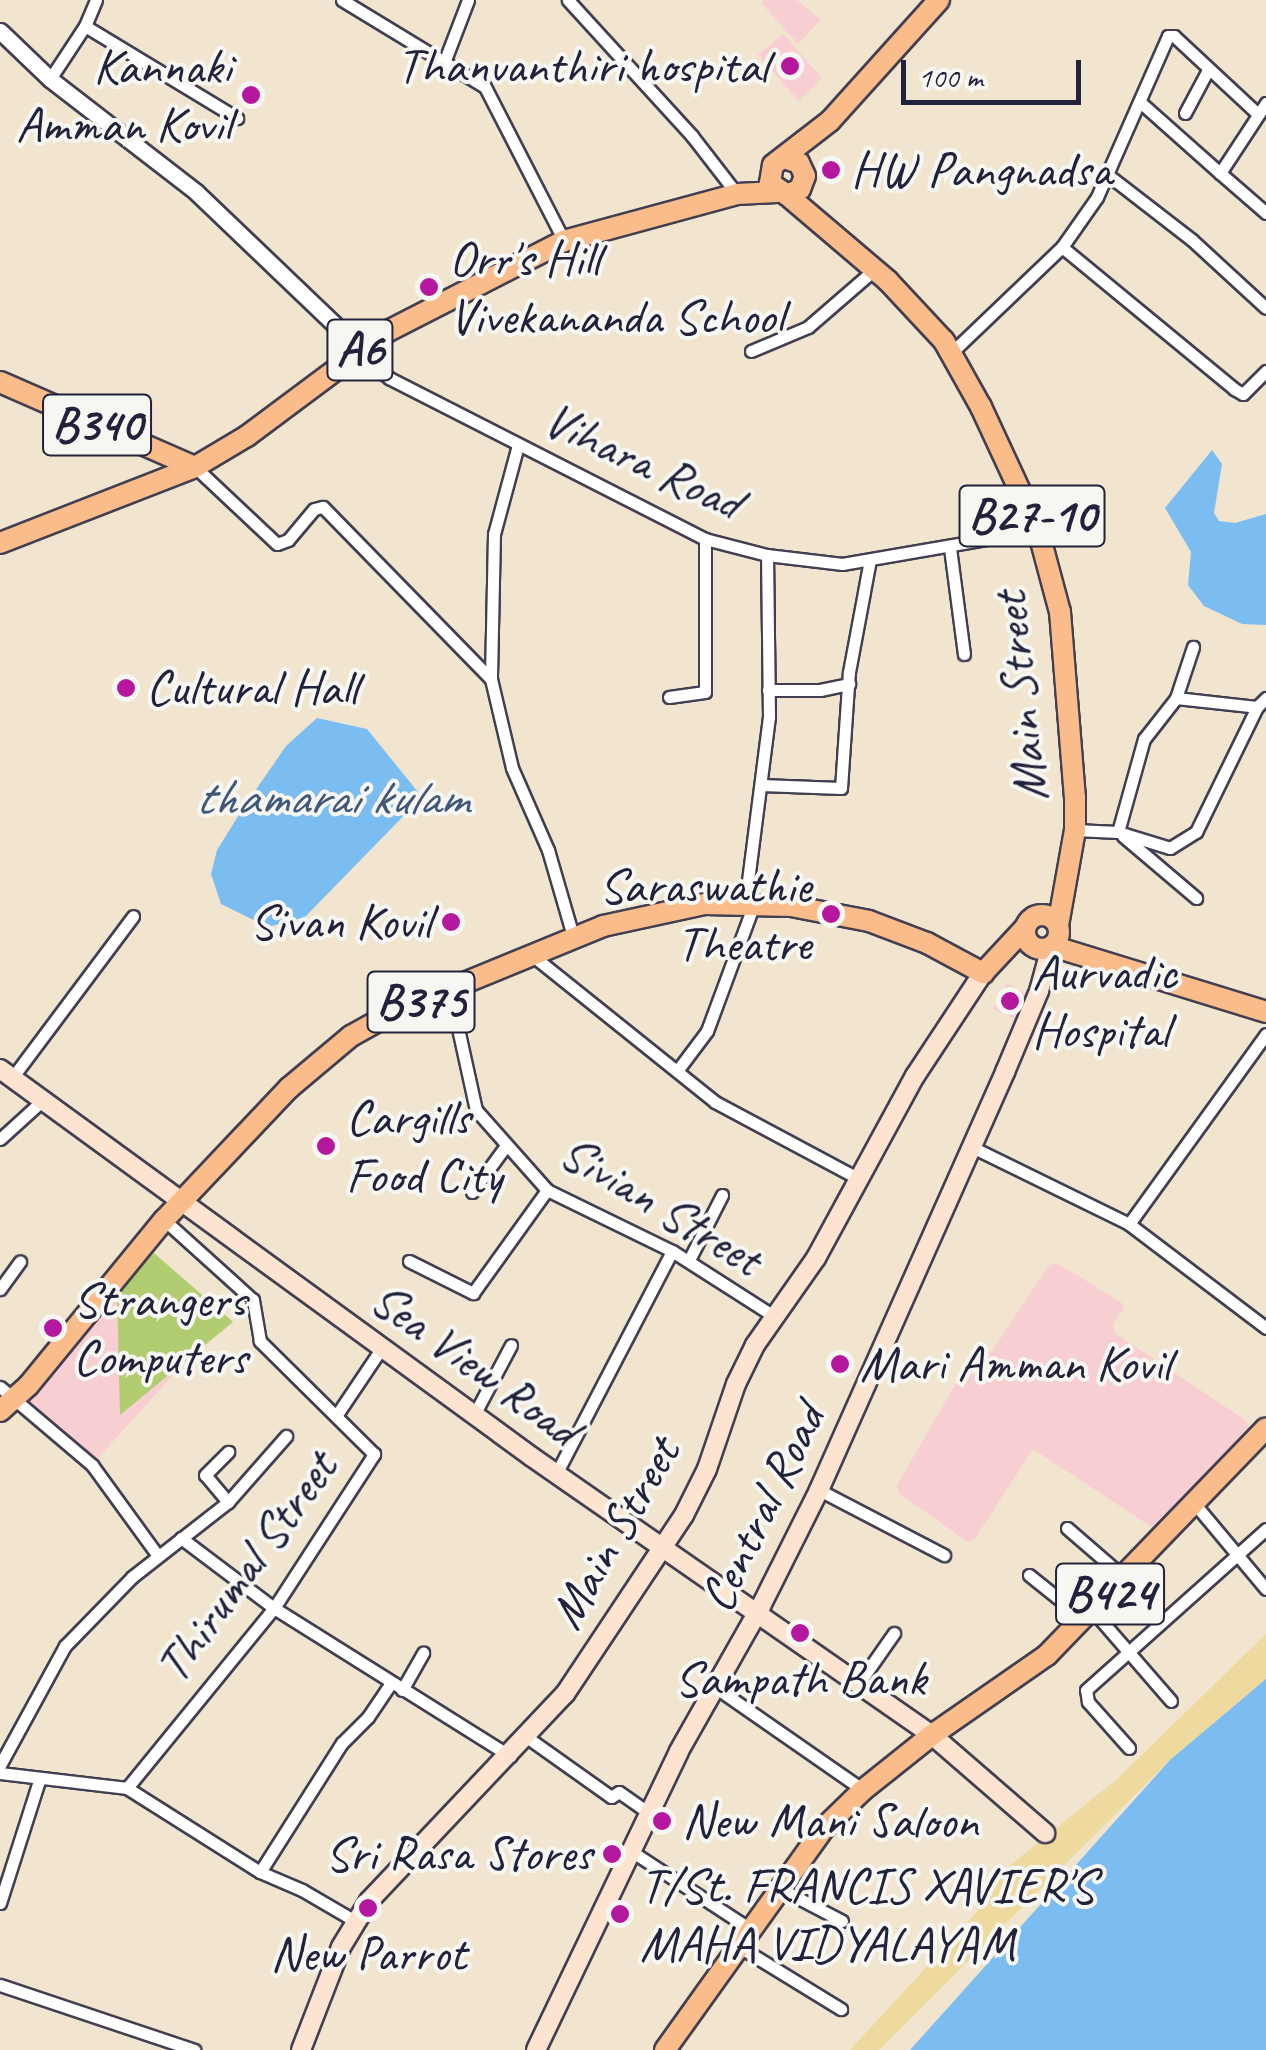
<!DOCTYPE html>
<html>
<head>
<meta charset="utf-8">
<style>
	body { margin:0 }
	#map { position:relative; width:1266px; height:2050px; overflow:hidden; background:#f2e5cf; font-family:Caveat,sans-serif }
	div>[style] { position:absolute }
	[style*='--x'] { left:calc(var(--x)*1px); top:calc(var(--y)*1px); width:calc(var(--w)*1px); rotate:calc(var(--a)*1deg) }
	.built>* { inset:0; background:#f7cfd2 }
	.green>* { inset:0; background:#b2cc71 }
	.sand>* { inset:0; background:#eeda9e }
	.water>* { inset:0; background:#7cbdf1 }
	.roads { filter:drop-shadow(2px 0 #413f51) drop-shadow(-2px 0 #413f51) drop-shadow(0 2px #413f51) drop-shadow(0 -2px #413f51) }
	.minor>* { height:11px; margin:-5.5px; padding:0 5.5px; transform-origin:5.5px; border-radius:5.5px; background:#fff }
	.tertiary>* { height:15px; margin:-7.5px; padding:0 7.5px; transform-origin:7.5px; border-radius:7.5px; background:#fff }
	.secondary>* { height:18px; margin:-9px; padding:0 9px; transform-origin:9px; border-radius:9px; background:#fde4d0 }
	.primary>* { height:20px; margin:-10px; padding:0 10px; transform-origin:10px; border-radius:10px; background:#f9bc8a }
	.primary>.ring { margin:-10px; padding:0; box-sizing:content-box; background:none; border:20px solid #f9bc8a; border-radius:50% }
	.trunk>* { height:20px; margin:-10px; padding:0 10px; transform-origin:10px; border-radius:10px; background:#f9bc8a }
	.dots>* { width:28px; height:28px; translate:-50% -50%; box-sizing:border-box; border:5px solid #f6f6f2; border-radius:50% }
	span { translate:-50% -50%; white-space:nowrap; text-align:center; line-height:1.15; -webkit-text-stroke:8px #f6f6f2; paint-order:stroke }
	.shield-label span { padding:2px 8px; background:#f6f6f2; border:2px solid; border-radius:8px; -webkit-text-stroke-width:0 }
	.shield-label { font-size:48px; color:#22223b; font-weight:700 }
	.poi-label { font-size:50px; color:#22223b }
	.right { translate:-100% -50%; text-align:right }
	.left { translate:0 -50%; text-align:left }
	.street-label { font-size:50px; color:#22223b }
	.water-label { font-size:52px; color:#42587b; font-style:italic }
	.scale { position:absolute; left:901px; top:60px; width:180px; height:45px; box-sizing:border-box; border:5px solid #22223b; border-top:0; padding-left:12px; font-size:30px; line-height:35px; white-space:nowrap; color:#22223b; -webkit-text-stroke:8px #f6f6f2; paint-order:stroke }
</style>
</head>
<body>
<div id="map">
	<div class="built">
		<div style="clip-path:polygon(764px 0,797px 0,821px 20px,798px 44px,761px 3px)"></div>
		<div style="clip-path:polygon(783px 34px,822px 78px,799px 101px,758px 55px)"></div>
		<div style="clip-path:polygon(1006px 983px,1026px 993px,1014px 1019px,994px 1009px)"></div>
		<div style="clip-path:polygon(153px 1258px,222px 1321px,92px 1465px,26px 1400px)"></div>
		<div style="clip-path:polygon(1057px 1263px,1121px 1302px,1124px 1309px,1113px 1324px,1115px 1333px,1244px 1419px,1252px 1430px,1161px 1526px,1153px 1528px,1033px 1449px,974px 1540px,968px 1542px,900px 1494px,897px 1485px,962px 1373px,976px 1375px,1049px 1265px)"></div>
	</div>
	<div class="green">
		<div style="clip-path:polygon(154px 1253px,233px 1322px,120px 1415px,117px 1293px)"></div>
	</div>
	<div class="sand">
		<div style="clip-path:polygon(1266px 1634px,1266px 1679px,1170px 1760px,879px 2050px,850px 2050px,977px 1912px,994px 1878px,1117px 1779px)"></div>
	</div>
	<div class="water">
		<div style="clip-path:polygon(1212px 450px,1222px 464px,1214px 513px,1219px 521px,1235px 523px,1266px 514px,1266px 625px,1242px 624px,1204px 606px,1188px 585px,1191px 552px,1165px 508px)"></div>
		<div style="clip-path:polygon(317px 718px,367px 729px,422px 797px,305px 917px,268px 927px,221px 904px,211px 874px,217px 850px,242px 810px,286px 746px)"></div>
		<div style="clip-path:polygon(1266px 1679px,1266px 2050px,910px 2050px,1170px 1760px)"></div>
	</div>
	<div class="roads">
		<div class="minor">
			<div style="--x:342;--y:0;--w:167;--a:31.3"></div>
			<div style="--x:485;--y:87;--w:173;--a:62.8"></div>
			<div style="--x:568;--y:0;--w:184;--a:47.6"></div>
			<div style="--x:692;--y:136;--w:73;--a:52.2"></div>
			<div style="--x:85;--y:26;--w:178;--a:31.2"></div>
			<div style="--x:445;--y:60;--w:64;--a:-69"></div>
			<div style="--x:50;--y:79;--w:64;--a:-56.6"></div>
			<div style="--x:85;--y:26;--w:28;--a:-67"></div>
			<div style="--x:1140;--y:102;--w:107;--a:41.6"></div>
			<div style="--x:1266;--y:103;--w:84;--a:123.3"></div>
			<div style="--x:1220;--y:173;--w:61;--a:41"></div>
			<div style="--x:1185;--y:113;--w:49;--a:-61.9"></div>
			<div style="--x:1108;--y:175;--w:106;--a:37.7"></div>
			<div style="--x:1192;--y:240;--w:100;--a:42.6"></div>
			<div style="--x:1062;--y:247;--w:223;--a:39.5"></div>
			<div style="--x:1234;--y:389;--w:10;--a:29"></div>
			<div style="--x:1243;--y:394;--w:33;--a:-45"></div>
			<div style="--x:751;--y:351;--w:62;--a:-22.8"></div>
			<div style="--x:808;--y:327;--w:89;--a:-40.9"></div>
			<div style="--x:357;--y:352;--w:41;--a:39.1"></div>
			<div style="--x:389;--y:378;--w:355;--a:27"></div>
			<div style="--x:705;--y:539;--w:64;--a:14.5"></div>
			<div style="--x:767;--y:555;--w:76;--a:6.8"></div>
			<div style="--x:842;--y:564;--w:199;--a:-9.8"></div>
			<div style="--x:951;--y:353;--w:153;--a:-43.7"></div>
			<div style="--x:1062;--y:247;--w:61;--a:-55"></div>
			<div style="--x:1097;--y:197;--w:176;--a:-66.2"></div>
			<div style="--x:1168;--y:36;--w:6;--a:0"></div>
			<div style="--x:1174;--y:36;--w:113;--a:42.9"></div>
			<div style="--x:518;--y:445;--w:92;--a:105.1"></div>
			<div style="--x:494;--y:534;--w:145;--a:91.2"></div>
			<div style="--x:491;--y:679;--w:91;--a:76.7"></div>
			<div style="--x:512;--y:768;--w:90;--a:66.3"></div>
			<div style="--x:548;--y:850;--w:90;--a:73.8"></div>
			<div style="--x:195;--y:467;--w:112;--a:43.2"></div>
			<div style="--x:277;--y:544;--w:12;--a:-20"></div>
			<div style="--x:288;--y:540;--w:40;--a:-50"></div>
			<div style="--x:314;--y:509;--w:9;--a:-13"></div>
			<div style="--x:323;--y:507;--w:240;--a:45.7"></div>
			<div style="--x:950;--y:548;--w:107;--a:82.5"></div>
			<div style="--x:768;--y:690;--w:52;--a:0"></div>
			<div style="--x:820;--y:690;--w:30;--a:-12"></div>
			<div style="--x:669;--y:697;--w:36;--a:-8"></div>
			<div style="--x:705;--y:692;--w:153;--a:-90"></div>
			<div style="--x:1176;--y:698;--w:81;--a:6.3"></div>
			<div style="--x:1257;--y:707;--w:13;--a:-45"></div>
			<div style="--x:761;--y:785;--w:80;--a:2.1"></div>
			<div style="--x:841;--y:788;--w:116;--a:-86.1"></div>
			<div style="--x:849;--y:672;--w:114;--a:-79.4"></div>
			<div style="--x:1075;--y:830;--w:43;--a:2.7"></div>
			<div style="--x:1118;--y:832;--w:97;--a:-74.4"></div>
			<div style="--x:1144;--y:739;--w:52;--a:-52"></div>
			<div style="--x:1176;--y:698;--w:54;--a:-71.6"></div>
			<div style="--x:1118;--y:832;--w:54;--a:17.1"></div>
			<div style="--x:1170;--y:848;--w:31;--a:-32"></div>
			<div style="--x:1196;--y:832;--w:139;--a:-64"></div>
			<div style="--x:1123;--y:836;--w:96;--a:40.3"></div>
			<div style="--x:745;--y:904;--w:189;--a:-82.7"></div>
			<div style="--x:769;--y:717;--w:162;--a:-90.7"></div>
			<div style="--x:533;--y:956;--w:233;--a:38.7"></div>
			<div style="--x:715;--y:1102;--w:163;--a:28.1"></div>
			<div style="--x:450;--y:992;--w:121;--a:77.6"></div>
			<div style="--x:476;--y:1110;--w:107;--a:48.4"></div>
			<div style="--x:547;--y:1190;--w:139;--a:26"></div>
			<div style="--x:672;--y:1251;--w:119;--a:32.6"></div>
			<div style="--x:677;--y:1071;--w:50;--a:-53.1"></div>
			<div style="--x:707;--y:1031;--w:135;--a:-69.7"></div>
			<div style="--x:12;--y:1078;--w:202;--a:-53.2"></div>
			<div style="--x:0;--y:1139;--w:58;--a:-42.2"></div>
			<div style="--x:972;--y:1147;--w:175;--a:26.1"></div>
			<div style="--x:1129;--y:1224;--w:172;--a:37.2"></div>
			<div style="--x:472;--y:1192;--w:56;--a:-53.7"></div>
			<div style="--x:1129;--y:1224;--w:234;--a:-54.2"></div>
			<div style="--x:689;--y:1260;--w:73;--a:-63.1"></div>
			<div style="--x:409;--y:1261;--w:72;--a:26.6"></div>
			<div style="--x:473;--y:1293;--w:127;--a:-54.3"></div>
			<div style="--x:0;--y:1289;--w:34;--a:-54"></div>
			<div style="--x:0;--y:1387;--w:121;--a:40.3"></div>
			<div style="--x:92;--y:1465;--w:112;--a:54"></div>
			<div style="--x:474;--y:1415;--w:79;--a:-62.1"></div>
			<div style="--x:336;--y:1416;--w:84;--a:-56.1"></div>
			<div style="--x:556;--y:1474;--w:251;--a:-62.5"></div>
			<div style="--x:819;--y:1490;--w:141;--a:27.5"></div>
			<div style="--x:228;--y:1502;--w:35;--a:-130"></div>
			<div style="--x:205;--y:1475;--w:33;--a:-45"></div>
			<div style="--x:1194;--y:1503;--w:112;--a:50.1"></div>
			<div style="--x:1067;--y:1528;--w:77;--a:40.8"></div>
			<div style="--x:181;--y:1538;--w:116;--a:37"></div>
			<div style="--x:274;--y:1608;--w:279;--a:32.1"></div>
			<div style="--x:1029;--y:1575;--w:70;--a:38.7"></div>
			<div style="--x:1093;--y:1611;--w:119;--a:49.1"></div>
			<div style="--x:859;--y:1683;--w:61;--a:-55"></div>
			<div style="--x:715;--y:1687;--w:180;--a:34.8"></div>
			<div style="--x:402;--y:1690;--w:43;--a:-60.4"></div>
			<div style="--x:528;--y:1738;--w:102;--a:35.4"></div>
			<div style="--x:611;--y:1797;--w:9;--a:-32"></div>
			<div style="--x:619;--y:1792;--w:37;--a:35"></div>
			<div style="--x:1129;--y:1748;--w:62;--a:-131.7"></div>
			<div style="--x:1088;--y:1702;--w:12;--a:-99"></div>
			<div style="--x:1086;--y:1690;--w:241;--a:-41.8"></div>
			<div style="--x:0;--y:1765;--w:136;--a:-61.4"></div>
			<div style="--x:65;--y:1646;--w:96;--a:-45.8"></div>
			<div style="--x:132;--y:1577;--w:122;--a:-38"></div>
			<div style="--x:228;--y:1502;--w:88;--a:-48.7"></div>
			<div style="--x:0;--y:1773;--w:128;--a:6.7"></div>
			<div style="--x:127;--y:1788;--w:157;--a:32.3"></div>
			<div style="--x:260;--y:1872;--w:46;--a:23.2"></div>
			<div style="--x:302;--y:1890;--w:61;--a:30.3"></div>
			<div style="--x:127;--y:1788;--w:232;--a:-50.8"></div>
			<div style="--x:274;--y:1608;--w:184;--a:-57"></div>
			<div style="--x:374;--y:1454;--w:161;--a:-135.3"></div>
			<div style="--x:260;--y:1341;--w:42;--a:-99.7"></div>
			<div style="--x:253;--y:1300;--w:120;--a:-138"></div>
			<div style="--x:631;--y:1851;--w:142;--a:33.2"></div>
			<div style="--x:260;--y:1872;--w:153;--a:-57.6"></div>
			<div style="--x:342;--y:1743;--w:37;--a:-45"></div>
			<div style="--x:368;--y:1717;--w:40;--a:-56"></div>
			<div style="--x:779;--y:1888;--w:71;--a:27.6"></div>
			<div style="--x:0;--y:1903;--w:131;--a:-72.3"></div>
			<div style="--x:738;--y:1946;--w:121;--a:31.5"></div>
			<div style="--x:0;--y:1985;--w:205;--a:18.5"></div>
		</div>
		<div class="tertiary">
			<div style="--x:0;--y:31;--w:69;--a:43.8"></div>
			<div style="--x:50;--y:79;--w:185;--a:37.7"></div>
			<div style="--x:196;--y:192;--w:191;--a:43.7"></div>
			<div style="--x:334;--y:324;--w:36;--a:51"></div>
		</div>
		<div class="secondary">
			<div style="--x:0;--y:1069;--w:658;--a:36.1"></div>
			<div style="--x:532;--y:1457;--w:487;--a:34.8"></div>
			<div style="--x:932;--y:1735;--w:150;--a:40.9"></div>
			<div style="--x:301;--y:2050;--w:110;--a:-68.8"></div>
			<div style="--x:341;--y:1947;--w:54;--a:-58.7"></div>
			<div style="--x:369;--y:1901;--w:285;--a:-46.6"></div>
			<div style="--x:565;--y:1694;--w:215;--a:-56.4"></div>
			<div style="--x:684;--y:1515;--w:51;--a:-63.4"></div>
			<div style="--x:707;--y:1469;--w:90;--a:-71.2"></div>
			<div style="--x:736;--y:1384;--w:43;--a:-64"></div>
			<div style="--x:755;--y:1345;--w:106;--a:-55"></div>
			<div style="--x:816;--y:1258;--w:207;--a:-61.5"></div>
			<div style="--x:915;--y:1076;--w:123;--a:-56.6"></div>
			<div style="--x:536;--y:2050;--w:331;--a:-64.4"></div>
			<div style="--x:679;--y:1751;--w:167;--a:-60.5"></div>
			<div style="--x:761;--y:1606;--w:130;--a:-63.4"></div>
			<div style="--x:819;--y:1490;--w:458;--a:-66"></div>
			<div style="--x:1005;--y:1072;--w:88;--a:-67.2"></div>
			<div style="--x:1039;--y:991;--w:46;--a:-74.7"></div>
		</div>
		<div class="primary">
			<div style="--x:787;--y:195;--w:133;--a:40.4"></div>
			<div style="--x:888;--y:281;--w:82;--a:47"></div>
			<div style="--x:944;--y:341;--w:76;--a:60.7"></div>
			<div style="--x:981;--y:407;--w:136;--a:65.1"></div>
			<div style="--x:1038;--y:530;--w:85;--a:75"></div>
			<div style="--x:1060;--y:612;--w:186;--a:85.4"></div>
			<div style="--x:1075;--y:797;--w:33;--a:90"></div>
			<div style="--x:1075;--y:830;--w:97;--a:100.1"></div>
			<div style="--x:0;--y:382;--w:213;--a:23.6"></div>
			<div class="ring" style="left:1025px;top:915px;width:14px;height:14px"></div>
			<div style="--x:1052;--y:946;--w:224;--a:17.1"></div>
			<div style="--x:983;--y:973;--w:62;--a:-47"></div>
			<div style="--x:0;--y:1411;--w:38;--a:-42"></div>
			<div style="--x:28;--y:1386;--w:215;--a:-50.7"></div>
			<div style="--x:164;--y:1220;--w:182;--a:-46.6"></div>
			<div style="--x:289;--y:1088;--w:81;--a:-40"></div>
			<div style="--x:351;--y:1036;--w:51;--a:-29.1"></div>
			<div style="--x:396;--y:1011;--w:224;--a:-22.3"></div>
			<div style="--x:603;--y:926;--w:104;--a:-12.2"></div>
			<div style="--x:705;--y:904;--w:86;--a:1.3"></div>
			<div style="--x:791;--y:906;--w:79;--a:10.9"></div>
			<div style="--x:869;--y:921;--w:62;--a:20.8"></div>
			<div style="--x:927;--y:943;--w:64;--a:28.2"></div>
			<div style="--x:665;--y:2050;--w:272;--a:-54.4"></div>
			<div style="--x:823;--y:1829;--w:56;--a:-44.3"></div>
			<div style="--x:863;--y:1790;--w:88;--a:-38.6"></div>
			<div style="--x:932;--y:1735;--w:140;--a:-34.8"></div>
			<div style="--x:1047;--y:1655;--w:315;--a:-46"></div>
		</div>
		<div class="trunk">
			<div style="--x:785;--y:158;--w:15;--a:20"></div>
			<div style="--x:799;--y:163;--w:14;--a:65"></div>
			<div style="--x:805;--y:176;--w:14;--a:111"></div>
			<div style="--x:800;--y:189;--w:14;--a:155"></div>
			<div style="--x:787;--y:195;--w:21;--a:-145"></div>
			<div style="--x:770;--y:183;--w:18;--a:-81"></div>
			<div style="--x:773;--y:165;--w:72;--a:-37.7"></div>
			<div style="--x:830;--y:121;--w:163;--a:-48"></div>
			<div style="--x:0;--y:543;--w:209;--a:-21.3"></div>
			<div style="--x:195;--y:467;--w:61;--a:-30.8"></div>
			<div style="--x:247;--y:436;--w:176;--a:-36.7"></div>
			<div style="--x:388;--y:331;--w:198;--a:-27.1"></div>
			<div style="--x:564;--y:241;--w:179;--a:-15.2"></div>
			<div style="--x:737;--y:194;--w:40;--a:-2.9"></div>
		</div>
	</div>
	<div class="dots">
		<div style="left:790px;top:66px;background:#b5179e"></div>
		<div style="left:251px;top:95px;background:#b5179e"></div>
		<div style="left:831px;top:170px;background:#b5179e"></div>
		<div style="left:429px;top:287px;background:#b5179e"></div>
		<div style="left:126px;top:688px;background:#b5179e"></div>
		<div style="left:831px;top:914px;background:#b5179e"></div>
		<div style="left:451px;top:922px;background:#b5179e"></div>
		<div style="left:1010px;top:1001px;background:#b5179e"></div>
		<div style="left:326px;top:1146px;background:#b5179e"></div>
		<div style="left:53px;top:1328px;background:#b5179e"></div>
		<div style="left:840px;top:1364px;background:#b5179e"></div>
		<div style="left:800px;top:1633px;background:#b5179e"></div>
		<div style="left:662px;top:1821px;background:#b5179e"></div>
		<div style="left:612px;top:1854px;background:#b5179e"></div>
		<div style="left:368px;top:1908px;background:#b5179e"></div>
		<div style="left:620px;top:1914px;background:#b5179e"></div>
	</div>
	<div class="shield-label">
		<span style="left:360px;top:350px">A6</span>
		<span style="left:97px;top:425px">B340</span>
		<span style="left:1032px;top:516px">B27-10</span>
		<span style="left:421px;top:1002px">B375</span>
		<span style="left:1110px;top:1594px">B424</span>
	</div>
	<div class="poi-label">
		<span class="right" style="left:231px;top:95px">Kannaki<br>Amman Kovil</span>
		<span class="right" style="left:768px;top:66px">Thanvanthiri hospital</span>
		<span class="left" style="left:851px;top:170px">HW Pangnadsa</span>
		<span class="left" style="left:449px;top:287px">Orr's Hill<br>Vivekananda School</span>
		<span class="left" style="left:146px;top:688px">Cultural Hall</span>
		<span class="right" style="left:811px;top:914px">Saraswathie<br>Theatre</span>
		<span class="right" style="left:431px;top:922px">Sivan Kovil</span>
		<span class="left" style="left:1032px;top:1001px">Aurvadic<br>Hospital</span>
		<span class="left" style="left:346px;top:1146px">Cargills<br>Food City</span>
		<span class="left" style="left:73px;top:1328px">Strangers<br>Computers</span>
		<span class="left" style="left:860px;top:1364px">Mari Amman Kovil</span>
		<span style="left:800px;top:1679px">Sampath Bank</span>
		<span class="left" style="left:682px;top:1821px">New Mani Saloon</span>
		<span class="right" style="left:592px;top:1854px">Sri Rasa Stores</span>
		<span class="left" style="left:640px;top:1914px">T/St. FRANCIS XAVIER'S<br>MAHA VIDYALAYAM</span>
		<span style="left:368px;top:1954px">New Parrot</span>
	</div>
	<div class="street-label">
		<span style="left:643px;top:461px;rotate:25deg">Vihara Road</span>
		<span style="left:1020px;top:697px;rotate:-96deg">Main Street</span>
		<span style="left:661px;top:1205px;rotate:31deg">Sivian Street</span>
		<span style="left:475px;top:1364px;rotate:36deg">Sea View Road</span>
		<span style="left:762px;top:1508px;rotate:-64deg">Central Road</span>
		<span style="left:614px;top:1533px;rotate:-60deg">Main Street</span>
		<span style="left:246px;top:1567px;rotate:-54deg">Thirumal Street</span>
	</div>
	<div class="water-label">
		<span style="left:331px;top:798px">thamarai kulam</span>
	</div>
	<div class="scale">100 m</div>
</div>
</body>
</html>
